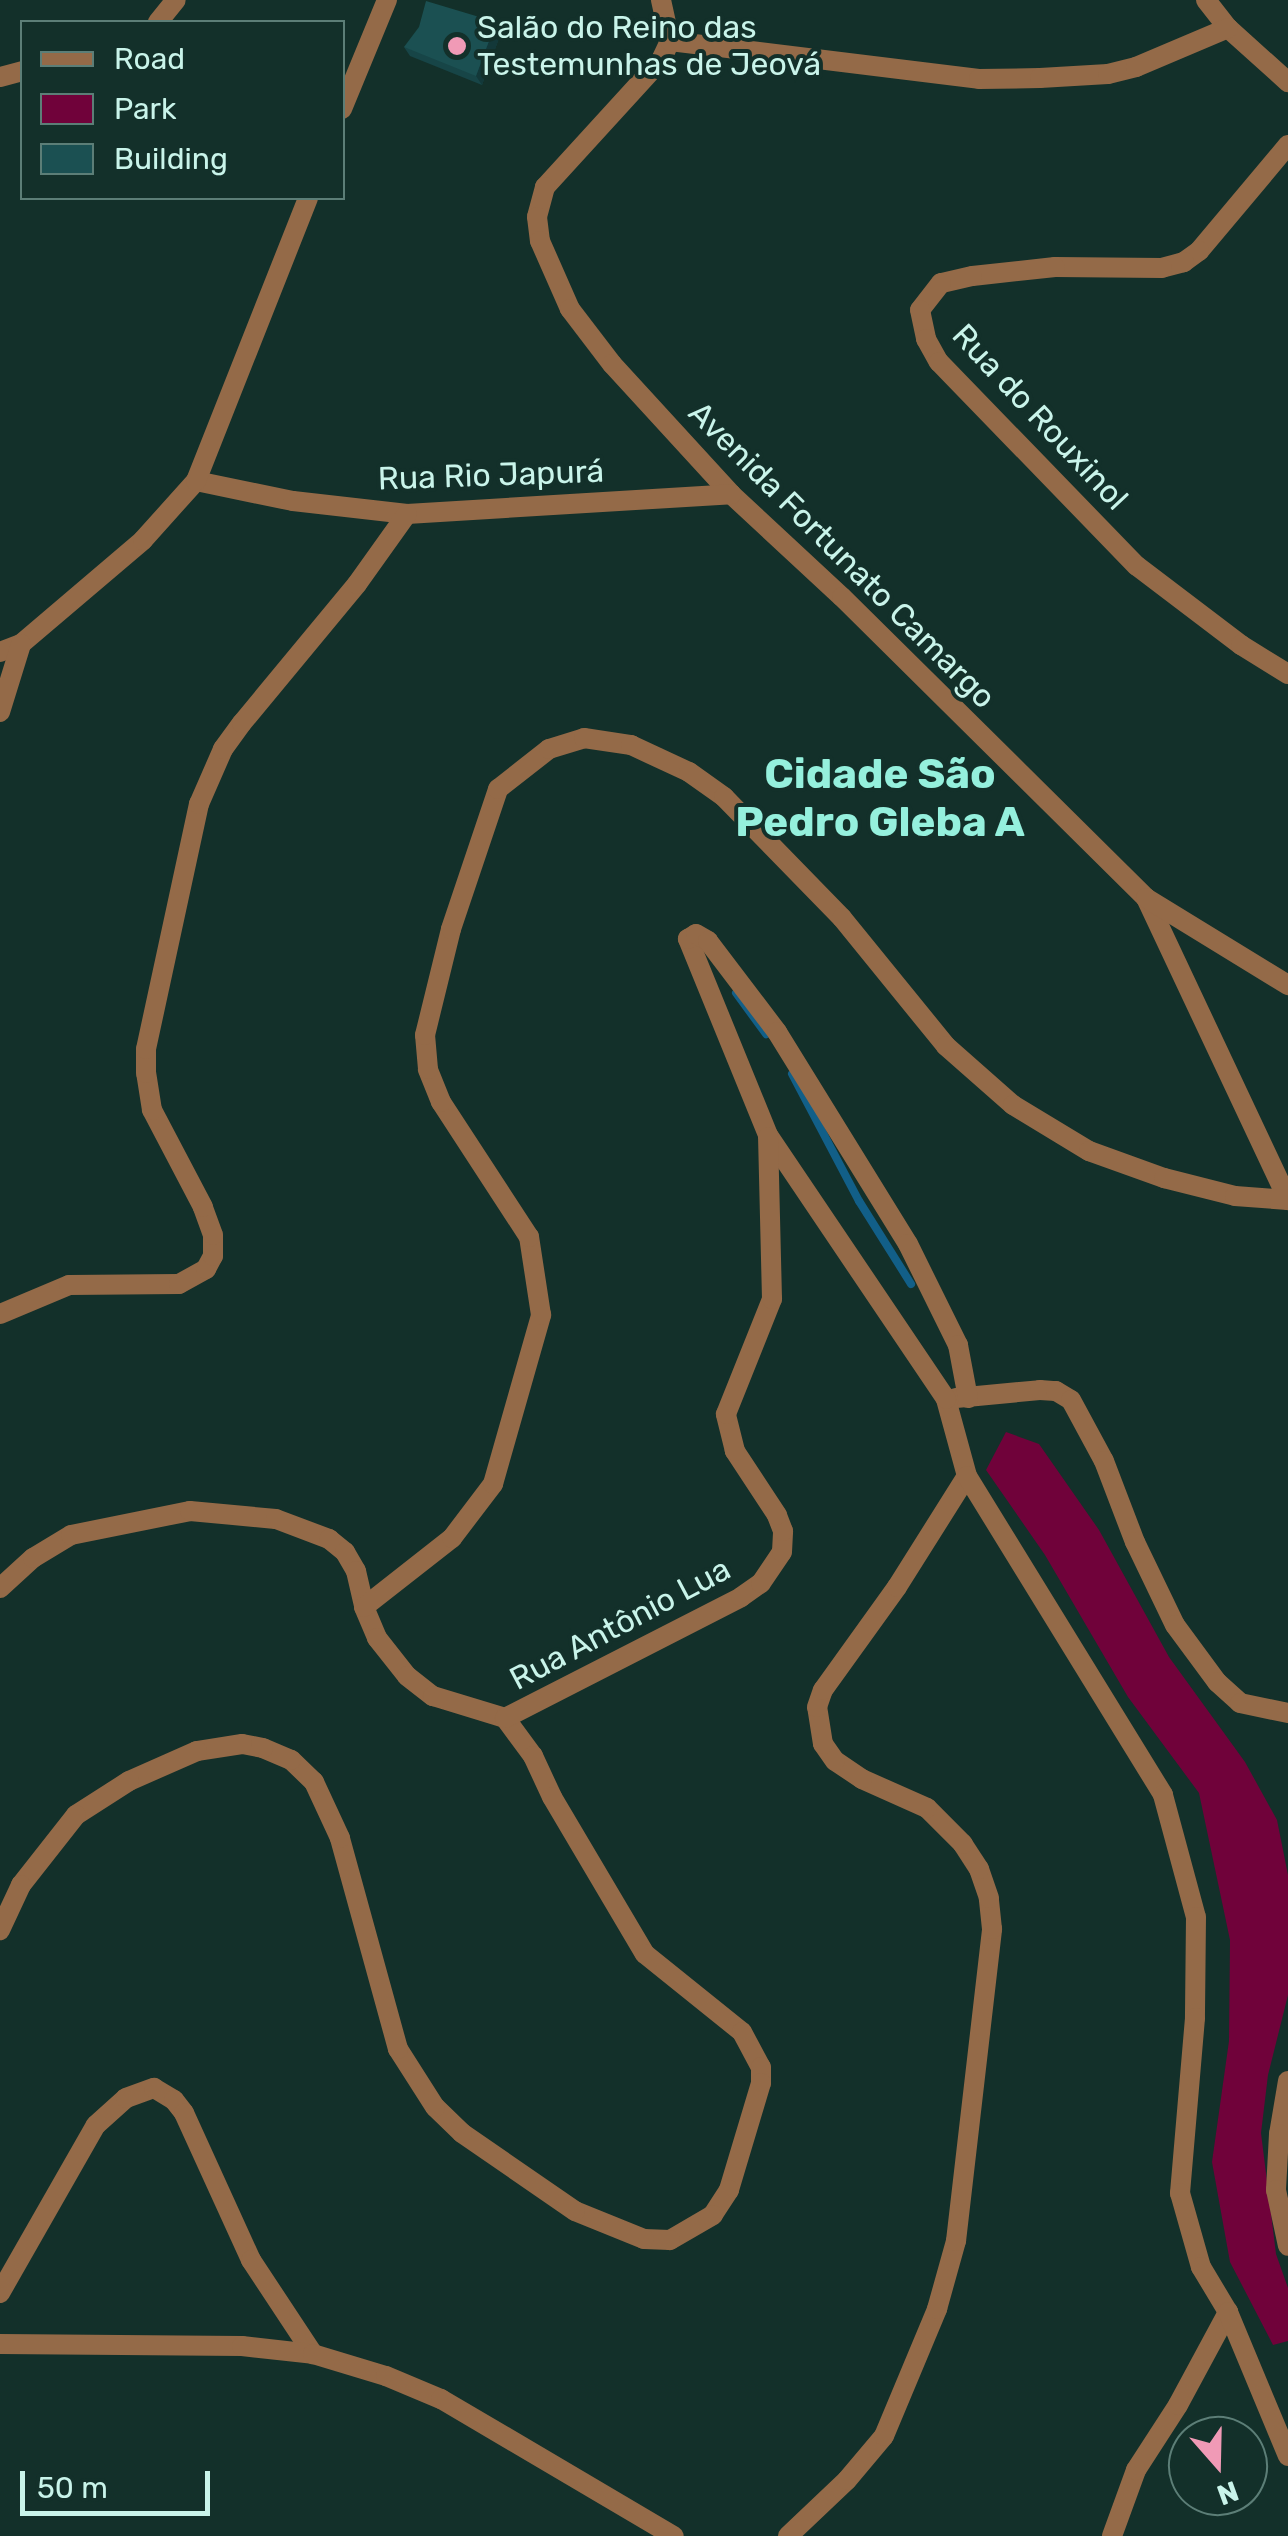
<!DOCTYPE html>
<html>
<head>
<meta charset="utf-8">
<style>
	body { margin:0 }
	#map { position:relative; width:1288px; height:2536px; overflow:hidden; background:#13302a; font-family:Rubik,sans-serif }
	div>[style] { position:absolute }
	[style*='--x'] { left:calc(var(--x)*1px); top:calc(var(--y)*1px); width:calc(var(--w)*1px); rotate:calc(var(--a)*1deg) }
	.green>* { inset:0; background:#70023a }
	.stream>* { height:8px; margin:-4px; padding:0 4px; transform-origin:4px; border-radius:4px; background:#125f88 }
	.minor>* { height:20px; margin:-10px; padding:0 10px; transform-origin:10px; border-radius:10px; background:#946a48 }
	.tertiary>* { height:20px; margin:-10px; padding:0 10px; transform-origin:10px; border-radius:10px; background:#946a48 }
	.wall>* { inset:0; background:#174547 }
	.shaded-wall>* { inset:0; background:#133839 }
	.building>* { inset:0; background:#1b5052 }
	.dots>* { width:28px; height:28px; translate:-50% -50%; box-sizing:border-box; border:5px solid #13302a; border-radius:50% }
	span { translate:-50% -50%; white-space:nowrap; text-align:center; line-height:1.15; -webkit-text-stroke:8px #13302a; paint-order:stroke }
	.poi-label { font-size:32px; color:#c9f4ea }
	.left { translate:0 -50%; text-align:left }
	.street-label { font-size:32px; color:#c9f4ea }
	.district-label { font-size:42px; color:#95f0dd; font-weight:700 }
	.legend { position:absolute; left:20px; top:20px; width:325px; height:180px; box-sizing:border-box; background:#13302a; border:2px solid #5c7e77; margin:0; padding:12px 18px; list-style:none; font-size:30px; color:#c9f4ea }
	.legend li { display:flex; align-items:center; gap:20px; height:50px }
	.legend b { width:50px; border:2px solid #5c7e77 }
	.north { position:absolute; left:1168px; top:2416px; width:100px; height:100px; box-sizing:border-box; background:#13302a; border:2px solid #5c7e77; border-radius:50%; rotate:160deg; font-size:28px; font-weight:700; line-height:40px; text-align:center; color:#c9f4ea }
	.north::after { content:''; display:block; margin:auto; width:35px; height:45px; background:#f09ab6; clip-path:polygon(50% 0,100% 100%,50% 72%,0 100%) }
	.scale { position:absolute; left:20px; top:2471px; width:190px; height:45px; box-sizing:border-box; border:5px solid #c9f4ea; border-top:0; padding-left:12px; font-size:30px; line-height:35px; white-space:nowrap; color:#c9f4ea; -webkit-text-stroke:8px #13302a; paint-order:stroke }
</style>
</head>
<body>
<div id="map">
	<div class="green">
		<div style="clip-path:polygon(1006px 1432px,1039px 1444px,1099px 1530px,1169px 1657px,1245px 1762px,1277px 1820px,1288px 1875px,1288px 1995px,1268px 2075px,1261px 2133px,1276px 2254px,1288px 2288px,1288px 2341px,1273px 2345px,1230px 2262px,1212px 2162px,1229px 2041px,1230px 1940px,1199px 1793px,1128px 1697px,1045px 1555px,986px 1470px)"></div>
	</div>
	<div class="stream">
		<div style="--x:736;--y:993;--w:51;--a:53.8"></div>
		<div style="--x:792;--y:1074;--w:144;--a:62.2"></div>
		<div style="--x:859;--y:1201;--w:98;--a:57.9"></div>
	</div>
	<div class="minor">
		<div style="--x:661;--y:0;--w:42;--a:77.6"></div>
		<div style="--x:670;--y:41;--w:21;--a:115"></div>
		<div style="--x:661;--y:60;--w:172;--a:132.4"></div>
		<div style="--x:545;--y:187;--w:31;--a:105"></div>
		<div style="--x:537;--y:217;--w:24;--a:83"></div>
		<div style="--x:540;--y:241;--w:74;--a:66.2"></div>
		<div style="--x:570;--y:309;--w:69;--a:52.6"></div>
		<div style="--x:612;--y:364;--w:176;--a:47.5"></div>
		<div style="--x:731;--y:494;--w:151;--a:42.9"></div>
		<div style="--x:842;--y:597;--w:428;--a:44.7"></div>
		<div style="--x:1146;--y:898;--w:334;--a:64.8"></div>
		<div style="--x:1206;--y:0;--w:36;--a:52"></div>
		<div style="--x:1228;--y:28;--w:81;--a:42"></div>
		<div style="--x:158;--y:22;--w:28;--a:-51"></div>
		<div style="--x:670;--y:41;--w:311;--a:7"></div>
		<div style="--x:979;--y:79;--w:61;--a:-0.9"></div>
		<div style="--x:1040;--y:78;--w:68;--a:-3.4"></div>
		<div style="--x:1108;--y:74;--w:29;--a:-14"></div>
		<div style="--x:1136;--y:67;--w:100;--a:-23"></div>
		<div style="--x:0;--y:77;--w:23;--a:-15"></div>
		<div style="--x:342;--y:109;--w:118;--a:-67.6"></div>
		<div style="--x:1288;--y:145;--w:138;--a:130"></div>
		<div style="--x:1199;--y:251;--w:19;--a:144"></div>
		<div style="--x:1184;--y:262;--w:23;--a:165"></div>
		<div style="--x:1162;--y:268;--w:107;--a:-179.5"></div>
		<div style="--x:1055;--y:267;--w:83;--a:173.8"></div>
		<div style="--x:972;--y:276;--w:32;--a:167"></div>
		<div style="--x:941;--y:283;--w:34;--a:128"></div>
		<div style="--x:920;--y:310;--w:30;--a:78"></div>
		<div style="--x:926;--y:339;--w:26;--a:61"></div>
		<div style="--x:939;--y:362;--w:284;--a:45.9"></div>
		<div style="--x:1137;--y:566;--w:131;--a:37.2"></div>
		<div style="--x:1241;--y:645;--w:55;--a:31.7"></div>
		<div style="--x:196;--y:481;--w:99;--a:11.7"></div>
		<div style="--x:293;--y:501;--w:115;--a:6.5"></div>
		<div style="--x:407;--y:514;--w:325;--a:-3.5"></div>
		<div style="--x:0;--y:652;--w:22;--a:-21"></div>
		<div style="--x:21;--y:644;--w:160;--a:-40.4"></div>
		<div style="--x:143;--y:540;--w:79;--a:-48.1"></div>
		<div style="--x:196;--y:481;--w:304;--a:-68.4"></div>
		<div style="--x:0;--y:712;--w:71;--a:-72.8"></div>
		<div style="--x:1146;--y:898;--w:167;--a:31.5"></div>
		<div style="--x:0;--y:1314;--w:75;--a:-22.8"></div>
		<div style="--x:69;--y:1285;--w:110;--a:-0.5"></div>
		<div style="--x:179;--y:1284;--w:31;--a:-29"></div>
		<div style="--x:206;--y:1269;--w:15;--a:-62"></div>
		<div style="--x:213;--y:1256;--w:21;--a:-90"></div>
		<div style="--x:213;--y:1235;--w:30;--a:-110"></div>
		<div style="--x:203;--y:1207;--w:110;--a:-117.7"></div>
		<div style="--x:152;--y:1110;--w:37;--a:-99"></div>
		<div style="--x:146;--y:1073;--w:24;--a:-90"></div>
		<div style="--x:146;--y:1049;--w:251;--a:-77.8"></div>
		<div style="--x:199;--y:804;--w:60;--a:-66.4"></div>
		<div style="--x:223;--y:749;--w:32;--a:-54"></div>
		<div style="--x:242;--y:723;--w:180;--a:-50.4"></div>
		<div style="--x:357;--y:584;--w:86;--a:-54.5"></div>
		<div style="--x:956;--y:1398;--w:84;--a:-5.4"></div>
		<div style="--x:1040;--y:1390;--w:16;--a:4"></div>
		<div style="--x:1056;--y:1391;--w:17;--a:31"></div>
		<div style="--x:1071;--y:1400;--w:69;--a:61.6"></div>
		<div style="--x:1104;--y:1461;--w:87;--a:69.1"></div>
		<div style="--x:1135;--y:1542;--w:92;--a:64.3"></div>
		<div style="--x:1175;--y:1625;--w:71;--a:53.6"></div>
		<div style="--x:1217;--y:1682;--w:31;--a:42"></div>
		<div style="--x:1240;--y:1703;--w:49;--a:11.8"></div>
		<div style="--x:967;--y:1476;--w:80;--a:-105.3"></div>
		<div style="--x:946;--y:1399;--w:318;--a:-124"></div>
		<div style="--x:768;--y:1135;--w:212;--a:-112.2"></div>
		<div style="--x:688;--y:939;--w:9;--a:-32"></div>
		<div style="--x:696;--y:934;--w:14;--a:30"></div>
		<div style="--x:708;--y:941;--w:114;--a:52.8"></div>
		<div style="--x:777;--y:1032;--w:249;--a:58.3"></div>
		<div style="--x:908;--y:1244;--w:113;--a:63.7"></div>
		<div style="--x:958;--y:1345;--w:54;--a:79.3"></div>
		<div style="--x:0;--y:1588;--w:45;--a:-42.3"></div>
		<div style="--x:33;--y:1558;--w:44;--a:-31.2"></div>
		<div style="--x:71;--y:1535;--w:121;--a:-11.4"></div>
		<div style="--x:190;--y:1511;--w:86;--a:5.3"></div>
		<div style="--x:276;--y:1519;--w:57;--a:20.7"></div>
		<div style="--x:329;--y:1539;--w:21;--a:39"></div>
		<div style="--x:345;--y:1552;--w:22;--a:60"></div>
		<div style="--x:356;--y:1571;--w:37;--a:77"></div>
		<div style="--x:364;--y:1607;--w:34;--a:67"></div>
		<div style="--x:377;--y:1638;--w:48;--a:51.7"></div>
		<div style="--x:407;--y:1676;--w:33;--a:38"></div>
		<div style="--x:433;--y:1696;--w:75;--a:17"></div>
		<div style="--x:505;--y:1718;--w:47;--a:53.6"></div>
		<div style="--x:533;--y:1756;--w:45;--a:65.1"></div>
		<div style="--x:552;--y:1797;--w:182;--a:59.4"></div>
		<div style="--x:645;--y:1954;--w:124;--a:38.8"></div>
		<div style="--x:742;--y:2032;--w:40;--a:62"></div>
		<div style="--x:761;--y:2067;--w:16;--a:90"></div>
		<div style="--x:761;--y:2083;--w:112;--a:106.7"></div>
		<div style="--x:729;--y:2190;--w:30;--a:123"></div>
		<div style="--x:713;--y:2215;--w:50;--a:149.8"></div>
		<div style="--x:670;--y:2240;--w:26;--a:-178"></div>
		<div style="--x:644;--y:2239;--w:74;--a:-157.9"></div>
		<div style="--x:575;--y:2211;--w:137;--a:-145.4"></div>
		<div style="--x:462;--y:2133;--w:37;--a:-136"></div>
		<div style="--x:435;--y:2107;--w:69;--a:-122.5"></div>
		<div style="--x:398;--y:2049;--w:219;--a:-105.4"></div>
		<div style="--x:340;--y:1838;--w:62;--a:-114.9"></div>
		<div style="--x:314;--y:1782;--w:32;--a:-136"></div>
		<div style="--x:291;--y:1760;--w:30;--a:-157"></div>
		<div style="--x:263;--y:1748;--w:21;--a:-169"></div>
		<div style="--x:242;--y:1744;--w:46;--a:171.2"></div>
		<div style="--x:197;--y:1751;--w:74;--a:156.2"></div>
		<div style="--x:129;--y:1781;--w:63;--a:147.3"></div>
		<div style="--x:76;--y:1815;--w:89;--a:128.2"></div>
		<div style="--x:21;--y:1885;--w:50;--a:115"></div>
		<div style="--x:364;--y:1607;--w:112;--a:-38.1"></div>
		<div style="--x:452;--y:1538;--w:68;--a:-52.8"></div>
		<div style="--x:493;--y:1484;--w:176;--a:-74.1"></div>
		<div style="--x:541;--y:1315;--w:79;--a:-98.7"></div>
		<div style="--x:529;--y:1237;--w:161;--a:-123.1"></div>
		<div style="--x:441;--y:1102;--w:35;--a:-112"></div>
		<div style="--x:428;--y:1069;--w:34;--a:-95"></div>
		<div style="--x:425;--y:1035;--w:109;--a:-76.2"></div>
		<div style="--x:451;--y:929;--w:148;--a:-71.4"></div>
		<div style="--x:498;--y:789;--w:65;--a:-38.1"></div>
		<div style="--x:549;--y:749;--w:37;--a:-17"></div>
		<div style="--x:584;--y:738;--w:48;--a:8.5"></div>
		<div style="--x:631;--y:745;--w:64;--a:25"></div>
		<div style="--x:689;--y:772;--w:43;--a:35.5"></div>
		<div style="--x:724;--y:797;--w:169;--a:45.7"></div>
		<div style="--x:842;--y:918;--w:165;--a:50.9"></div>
		<div style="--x:946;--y:1046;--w:89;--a:41.4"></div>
		<div style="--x:1013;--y:1105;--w:89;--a:31.2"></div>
		<div style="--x:1089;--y:1151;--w:80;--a:19.8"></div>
		<div style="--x:1164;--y:1178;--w:73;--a:14.2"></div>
		<div style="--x:1235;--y:1196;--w:53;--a:4.3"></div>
		<div style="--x:505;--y:1718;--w:265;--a:-27.1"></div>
		<div style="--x:741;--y:1597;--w:24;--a:-35"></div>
		<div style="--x:761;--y:1583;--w:37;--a:-56"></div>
		<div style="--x:782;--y:1552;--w:21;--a:-87"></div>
		<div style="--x:783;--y:1531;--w:17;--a:-111"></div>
		<div style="--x:777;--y:1515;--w:77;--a:-123.3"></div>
		<div style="--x:735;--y:1451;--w:38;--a:-104"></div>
		<div style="--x:726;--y:1414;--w:124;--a:-68.2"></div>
		<div style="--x:772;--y:1299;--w:162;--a:-91.4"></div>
		<div style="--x:1288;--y:2081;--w:54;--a:99.6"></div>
		<div style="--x:1279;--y:2134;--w:56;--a:93.1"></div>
		<div style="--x:1276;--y:2190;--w:57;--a:77.9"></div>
		<div style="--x:0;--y:2293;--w:193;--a:-60.3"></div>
		<div style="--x:96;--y:2125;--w:40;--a:-42"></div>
		<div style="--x:126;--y:2098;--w:30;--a:-20"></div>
		<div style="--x:154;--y:2088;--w:23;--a:31"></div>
		<div style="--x:174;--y:2100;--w:16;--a:52"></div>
		<div style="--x:184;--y:2113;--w:162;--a:65.5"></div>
		<div style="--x:251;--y:2260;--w:113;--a:56.6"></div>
		<div style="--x:1112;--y:2536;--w:70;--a:-70"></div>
		<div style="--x:1136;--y:2470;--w:77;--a:-57.1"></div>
		<div style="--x:1178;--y:2405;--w:106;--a:-61.7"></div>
	</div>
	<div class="tertiary">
		<div style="--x:0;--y:2344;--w:242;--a:0.5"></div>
		<div style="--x:242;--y:2346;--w:71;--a:6.4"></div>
		<div style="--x:313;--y:2354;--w:76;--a:16.8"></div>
		<div style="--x:386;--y:2376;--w:60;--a:22.7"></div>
		<div style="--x:441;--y:2399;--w:270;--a:30.5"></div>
		<div style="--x:788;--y:2536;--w:81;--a:-43.5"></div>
		<div style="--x:847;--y:2480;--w:57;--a:-49.9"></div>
		<div style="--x:884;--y:2436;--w:138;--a:-67.3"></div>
		<div style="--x:937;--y:2309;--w:71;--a:-74.4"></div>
		<div style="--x:956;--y:2241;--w:314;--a:-83.4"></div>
		<div style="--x:992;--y:1929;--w:31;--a:-96"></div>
		<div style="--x:989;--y:1898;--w:31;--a:-109"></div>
		<div style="--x:979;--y:1869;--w:30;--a:-123"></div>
		<div style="--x:963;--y:1844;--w:51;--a:-135"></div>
		<div style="--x:927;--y:1808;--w:71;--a:-156"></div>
		<div style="--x:862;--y:1779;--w:32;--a:-146"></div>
		<div style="--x:835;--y:1761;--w:21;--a:-125"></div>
		<div style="--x:823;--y:1744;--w:37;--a:-99"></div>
		<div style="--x:817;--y:1707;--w:18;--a:-71"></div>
		<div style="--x:823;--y:1690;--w:127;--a:-54.3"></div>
		<div style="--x:897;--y:1587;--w:131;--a:-57.8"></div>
		<div style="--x:967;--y:1476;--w:374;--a:58.4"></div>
		<div style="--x:1163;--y:1795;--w:126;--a:74.9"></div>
		<div style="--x:1196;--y:1917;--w:101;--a:90.6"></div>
		<div style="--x:1195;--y:2018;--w:176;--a:94.9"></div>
		<div style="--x:1180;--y:2193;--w:77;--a:74.2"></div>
		<div style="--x:1201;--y:2267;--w:52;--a:59"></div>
		<div style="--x:1228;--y:2312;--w:156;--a:67.4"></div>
	</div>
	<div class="wall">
		<div style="clip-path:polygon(496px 22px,502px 30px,482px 85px,410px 56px,404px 47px)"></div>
	</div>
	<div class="shaded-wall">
		<div style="clip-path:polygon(496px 22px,502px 30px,482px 85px,476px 76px)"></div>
	</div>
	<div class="building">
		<div style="clip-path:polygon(426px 1px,496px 22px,476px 76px,404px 47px,419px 27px)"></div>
	</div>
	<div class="dots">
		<div style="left:457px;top:46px;background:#f09ab6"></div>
	</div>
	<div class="poi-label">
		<span class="left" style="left:477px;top:46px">Salão do Reino das<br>Testemunhas de Jeová</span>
	</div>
	<div class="street-label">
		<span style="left:1040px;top:417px;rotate:47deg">Rua do Rouxinol</span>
		<span style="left:491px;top:475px;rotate:-2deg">Rua Rio Japurá</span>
		<span style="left:842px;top:555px;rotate:45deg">Avenida Fortunato Camargo</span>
		<span style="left:620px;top:1624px;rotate:-28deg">Rua Antônio Lua</span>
	</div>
	<div class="district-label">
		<span style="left:880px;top:798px">Cidade São<br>Pedro Gleba A</span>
	</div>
	<ul class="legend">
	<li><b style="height:12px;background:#946a48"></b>Road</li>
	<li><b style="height:28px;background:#70023a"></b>Park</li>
	<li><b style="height:28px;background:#1b5052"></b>Building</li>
	</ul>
	<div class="north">N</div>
	<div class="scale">50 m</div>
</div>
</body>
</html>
